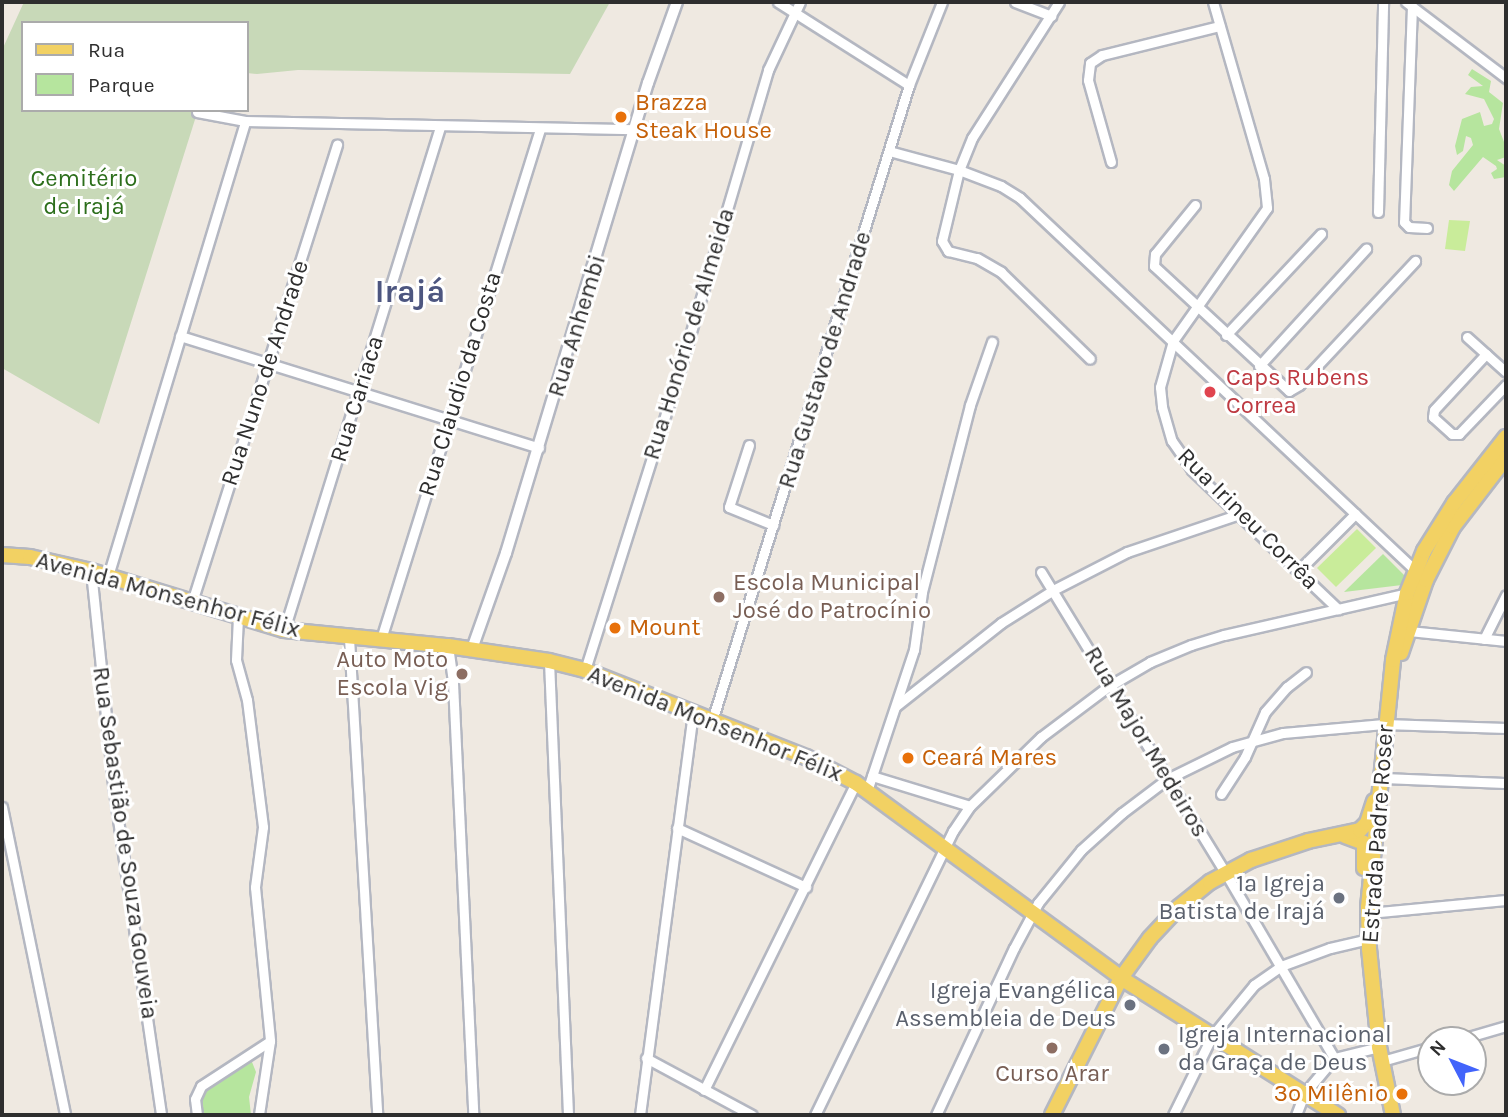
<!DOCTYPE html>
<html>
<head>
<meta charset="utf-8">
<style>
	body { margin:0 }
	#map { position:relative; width:1508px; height:1117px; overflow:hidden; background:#efe9e1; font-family:Karla,sans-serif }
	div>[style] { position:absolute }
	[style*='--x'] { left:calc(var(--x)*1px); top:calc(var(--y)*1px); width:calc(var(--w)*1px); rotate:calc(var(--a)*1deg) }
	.green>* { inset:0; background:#b6e59e }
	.cemetery>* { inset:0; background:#c8d9b8 }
	.pitch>* { inset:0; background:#c9ec9a }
	.roads { filter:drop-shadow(2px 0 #b4b7c1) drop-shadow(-2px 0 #b4b7c1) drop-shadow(0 2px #b4b7c1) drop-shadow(0 -2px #b4b7c1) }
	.minor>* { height:9px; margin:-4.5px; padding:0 4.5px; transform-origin:4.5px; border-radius:4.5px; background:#fff }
	.tertiary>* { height:10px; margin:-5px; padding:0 5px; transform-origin:5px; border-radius:5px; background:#fff }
	.primary>* { height:14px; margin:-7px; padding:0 7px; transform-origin:7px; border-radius:7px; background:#f2d163 }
	.dots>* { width:19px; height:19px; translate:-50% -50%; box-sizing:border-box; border:4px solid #fff; border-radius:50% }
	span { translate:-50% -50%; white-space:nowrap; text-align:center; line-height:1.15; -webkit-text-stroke:6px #fff; paint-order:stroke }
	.food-label { font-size:24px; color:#c56008 }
	.left { translate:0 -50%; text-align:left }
	.right { translate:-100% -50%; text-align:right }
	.park-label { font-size:24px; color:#2c6e1b }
	.street-label { font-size:24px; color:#2e2e2e }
	.health-label { font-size:24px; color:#be3a42 }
	.education-label { font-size:24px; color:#785e54 }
	.worship-label { font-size:24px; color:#5b616d }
	.district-label { font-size:32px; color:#4d5680; font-weight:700 }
	.frame { position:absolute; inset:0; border:4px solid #2e2e2e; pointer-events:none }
	.legend { position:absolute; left:21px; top:21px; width:228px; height:91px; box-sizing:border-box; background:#fff; border:2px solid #ababab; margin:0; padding:9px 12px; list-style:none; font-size:21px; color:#2e2e2e }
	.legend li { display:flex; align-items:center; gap:14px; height:35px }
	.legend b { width:35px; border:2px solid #ababab }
	.north { position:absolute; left:1417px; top:1026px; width:70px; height:70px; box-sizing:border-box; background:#fff; border:2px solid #ababab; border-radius:50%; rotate:312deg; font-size:19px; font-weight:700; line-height:28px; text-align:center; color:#2e2e2e }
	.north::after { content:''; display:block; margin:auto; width:24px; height:32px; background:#4264fb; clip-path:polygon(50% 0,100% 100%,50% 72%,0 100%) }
</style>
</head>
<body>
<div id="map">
	<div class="green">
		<div style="clip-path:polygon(1472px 69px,1491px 81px,1489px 92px,1503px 103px,1499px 129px,1506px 147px,1506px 157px,1497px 160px,1506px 166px,1506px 177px,1494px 179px,1491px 173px,1497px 169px,1496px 166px,1483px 157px,1454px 191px,1449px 185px,1452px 171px,1473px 145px,1471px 138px,1466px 136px,1463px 151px,1457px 155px,1455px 146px,1462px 119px,1480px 112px,1484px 126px,1492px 124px,1494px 119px,1484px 99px,1465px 94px,1471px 87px,1483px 86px,1468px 75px)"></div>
		<div style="clip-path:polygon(1383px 554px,1405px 576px,1402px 585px,1344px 592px)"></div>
		<div style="clip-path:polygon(242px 1060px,252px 1062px,256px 1072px,249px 1097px,251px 1115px,200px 1115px,198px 1099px,201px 1090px)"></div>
	</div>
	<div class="cemetery">
		<div style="clip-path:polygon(24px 2px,610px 2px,570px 74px,298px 70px,257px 74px,247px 73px,247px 23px,23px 23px,23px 110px,198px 110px,99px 424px,2px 368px,2px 50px)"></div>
	</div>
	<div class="pitch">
		<div style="clip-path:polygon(1449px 220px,1470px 221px,1465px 251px,1445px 249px)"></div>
		<div style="clip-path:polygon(1357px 529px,1376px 548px,1336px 587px,1317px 568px)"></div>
	</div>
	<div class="roads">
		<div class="minor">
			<div style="--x:778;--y:2;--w:155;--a:32.4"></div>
			<div style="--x:1015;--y:2;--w:39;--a:21"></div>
			<div style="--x:1059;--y:2;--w:161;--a:122.6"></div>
			<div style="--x:972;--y:138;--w:35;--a:112"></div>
			<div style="--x:959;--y:170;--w:73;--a:103.5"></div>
			<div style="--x:942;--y:241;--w:12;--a:59"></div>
			<div style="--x:948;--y:251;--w:30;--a:14"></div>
			<div style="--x:977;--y:258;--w:28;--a:30"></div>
			<div style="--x:1001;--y:272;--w:124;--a:44.3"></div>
			<div style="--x:1213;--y:2;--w:184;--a:73.9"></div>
			<div style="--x:1264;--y:179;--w:29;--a:84"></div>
			<div style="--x:1267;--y:208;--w:163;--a:125.3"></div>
			<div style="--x:1173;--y:341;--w:48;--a:105.8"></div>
			<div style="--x:1160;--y:387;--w:20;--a:84"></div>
			<div style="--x:1162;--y:407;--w:35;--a:74"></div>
			<div style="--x:1172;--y:441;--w:35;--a:55"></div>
			<div style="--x:1192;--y:470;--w:202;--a:43.6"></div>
			<div style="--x:1406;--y:2;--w:126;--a:37.2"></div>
			<div style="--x:1412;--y:6;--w:216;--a:92.1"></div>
			<div style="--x:1404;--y:222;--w:7;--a:45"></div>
			<div style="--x:1409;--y:227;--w:18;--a:3"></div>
			<div style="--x:197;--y:112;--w:49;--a:10.6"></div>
			<div style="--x:245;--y:121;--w:389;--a:1.2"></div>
			<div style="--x:889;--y:151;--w:73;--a:15.2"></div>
			<div style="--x:959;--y:170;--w:45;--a:20.9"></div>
			<div style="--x:1001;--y:186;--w:22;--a:32"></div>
			<div style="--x:1020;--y:198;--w:548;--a:43.3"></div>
			<div style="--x:1111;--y:162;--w:85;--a:-105.7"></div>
			<div style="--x:1088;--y:80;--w:17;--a:-83"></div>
			<div style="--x:1090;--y:63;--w:14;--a:-34"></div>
			<div style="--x:1102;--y:55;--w:121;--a:-13.9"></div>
			<div style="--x:1195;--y:205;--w:63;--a:129.2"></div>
			<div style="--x:1155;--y:254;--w:12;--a:95"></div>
			<div style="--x:1154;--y:266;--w:184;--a:42.8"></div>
			<div style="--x:1289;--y:391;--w:12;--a:-31"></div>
			<div style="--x:1299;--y:385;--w:170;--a:-46.9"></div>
			<div style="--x:1378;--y:212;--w:210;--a:-88.6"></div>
			<div style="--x:1226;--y:335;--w:139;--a:-46.8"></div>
			<div style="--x:180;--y:336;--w:376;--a:17.3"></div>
			<div style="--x:1467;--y:337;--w:52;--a:41.9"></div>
			<div style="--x:1486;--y:354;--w:76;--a:132.9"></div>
			<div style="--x:1434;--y:410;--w:7;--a:98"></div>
			<div style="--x:1433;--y:417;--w:25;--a:42"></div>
			<div style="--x:1452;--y:434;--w:7;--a:0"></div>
			<div style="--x:1459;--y:434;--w:68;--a:-46.2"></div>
			<div style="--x:1259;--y:366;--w:159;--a:-47.6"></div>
			<div style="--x:749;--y:445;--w:65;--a:107.9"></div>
			<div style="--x:729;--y:507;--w:48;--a:22.2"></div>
			<div style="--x:91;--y:571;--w:215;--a:84.1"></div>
			<div style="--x:113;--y:785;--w:333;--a:81.7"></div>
			<div style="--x:1298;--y:571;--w:81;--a:-45"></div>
			<div style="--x:1041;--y:572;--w:352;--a:58.5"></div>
			<div style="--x:1225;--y:872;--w:216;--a:59.6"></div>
			<div style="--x:108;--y:576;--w:475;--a:-73.2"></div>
			<div style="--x:192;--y:602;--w:480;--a:-72.4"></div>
			<div style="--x:238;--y:617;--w:43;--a:92.7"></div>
			<div style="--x:236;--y:660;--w:41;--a:74.6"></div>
			<div style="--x:247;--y:700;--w:128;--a:82.8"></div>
			<div style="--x:263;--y:827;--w:61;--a:97.6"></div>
			<div style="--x:255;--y:887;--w:155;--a:84.4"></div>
			<div style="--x:270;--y:1041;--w:75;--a:98.5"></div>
			<div style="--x:284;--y:630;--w:527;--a:-72.77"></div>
			<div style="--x:1409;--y:631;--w:98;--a:5.9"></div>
			<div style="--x:349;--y:638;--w:478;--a:86.6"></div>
			<div style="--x:381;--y:639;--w:534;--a:-72.68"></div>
			<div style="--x:1484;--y:639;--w:49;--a:-63.4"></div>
			<div style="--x:448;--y:646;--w:37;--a:82"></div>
			<div style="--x:453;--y:683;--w:432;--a:87.3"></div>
			<div style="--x:549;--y:661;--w:454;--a:87.6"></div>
			<div style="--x:585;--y:670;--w:319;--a:-72.5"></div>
			<div style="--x:681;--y:366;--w:309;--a:-73.6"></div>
			<div style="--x:768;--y:70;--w:75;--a:-64.8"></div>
			<div style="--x:896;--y:706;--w:134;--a:-38.3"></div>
			<div style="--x:1001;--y:623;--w:64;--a:-32.2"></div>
			<div style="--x:1055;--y:589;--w:81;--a:-27.2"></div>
			<div style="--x:1127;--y:552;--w:118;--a:-18.7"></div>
			<div style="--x:712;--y:721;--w:666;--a:-72.79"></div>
			<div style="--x:909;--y:85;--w:89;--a:-68.3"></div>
			<div style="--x:872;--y:776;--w:102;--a:17"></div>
			<div style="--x:1382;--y:778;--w:124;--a:2.3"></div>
			<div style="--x:867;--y:791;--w:149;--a:-71.6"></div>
			<div style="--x:914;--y:650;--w:59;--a:-82.1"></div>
			<div style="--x:922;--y:592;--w:193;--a:-75.6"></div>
			<div style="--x:970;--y:405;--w:67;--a:-70.8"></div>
			<div style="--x:1221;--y:794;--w:44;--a:-57"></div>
			<div style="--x:1245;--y:757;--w:49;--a:-66"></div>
			<div style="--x:1265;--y:712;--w:33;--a:-49"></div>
			<div style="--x:1287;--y:687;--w:24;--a:-38"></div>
			<div style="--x:2;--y:807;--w:314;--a:78.4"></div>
			<div style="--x:677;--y:828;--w:142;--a:24.6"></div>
			<div style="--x:1368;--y:913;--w:139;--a:-5.4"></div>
			<div style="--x:1458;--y:1040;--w:50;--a:-16.3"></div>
			<div style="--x:646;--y:1058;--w:120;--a:28.3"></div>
			<div style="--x:1382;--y:1061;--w:51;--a:-15.9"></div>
			<div style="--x:704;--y:1090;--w:343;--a:-63.7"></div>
			<div style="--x:197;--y:1115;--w:16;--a:-97"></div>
			<div style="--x:195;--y:1099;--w:14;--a:-65"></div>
			<div style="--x:201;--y:1086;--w:82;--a:-33.1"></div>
			<div style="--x:640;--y:1115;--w:404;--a:-82.5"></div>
			<div style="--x:815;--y:1115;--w:316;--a:-64.1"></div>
			<div style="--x:953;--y:831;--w:30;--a:-56"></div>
			<div style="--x:970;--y:806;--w:99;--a:-44.2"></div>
			<div style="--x:1041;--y:737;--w:85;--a:-36.9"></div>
			<div style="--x:1109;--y:686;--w:48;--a:-30.3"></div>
			<div style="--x:1150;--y:662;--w:44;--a:-22.5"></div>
			<div style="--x:1191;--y:645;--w:34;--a:-17"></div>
			<div style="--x:1224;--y:635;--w:188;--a:-12.9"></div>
			<div style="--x:936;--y:1115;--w:184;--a:-65"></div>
			<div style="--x:1014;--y:948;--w:51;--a:-61.9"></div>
			<div style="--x:1038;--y:903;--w:68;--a:-50.9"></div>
			<div style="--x:1081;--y:850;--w:55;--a:-42.1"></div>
			<div style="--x:1122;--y:813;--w:56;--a:-37.1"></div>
			<div style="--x:1167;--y:779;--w:72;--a:-26.2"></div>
			<div style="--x:1232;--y:747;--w:53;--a:-15.4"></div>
			<div style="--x:1283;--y:733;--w:101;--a:-5.1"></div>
			<div style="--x:1384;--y:724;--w:122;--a:1.9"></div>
			<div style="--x:1173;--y:1115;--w:88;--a:-63.7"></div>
			<div style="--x:1212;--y:1036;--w:66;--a:-50.5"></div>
			<div style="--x:1254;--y:985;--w:33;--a:-35"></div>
			<div style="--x:1281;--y:966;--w:52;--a:-20.2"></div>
			<div style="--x:1330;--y:948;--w:39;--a:-13"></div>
			<div style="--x:1296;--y:1115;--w:22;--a:-69"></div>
			<div style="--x:1304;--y:1094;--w:47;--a:-50.2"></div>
			<div style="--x:1334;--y:1058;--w:46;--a:-13.7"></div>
		</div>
		<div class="tertiary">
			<div style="--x:472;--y:649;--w:102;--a:-70.5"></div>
			<div style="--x:506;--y:553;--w:491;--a:-73.2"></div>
			<div style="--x:648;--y:83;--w:86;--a:-70.3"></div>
		</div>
		<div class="primary">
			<div style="--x:2;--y:555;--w:28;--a:4"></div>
			<div style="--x:30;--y:557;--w:63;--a:12.9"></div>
			<div style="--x:91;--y:571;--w:202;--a:17"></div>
			<div style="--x:284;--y:630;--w:165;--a:5.6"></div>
			<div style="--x:448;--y:646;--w:102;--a:8.4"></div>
			<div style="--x:549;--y:661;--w:37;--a:14"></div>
			<div style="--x:585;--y:670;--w:238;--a:21.5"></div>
			<div style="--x:806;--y:757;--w:56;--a:27.5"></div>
			<div style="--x:856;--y:783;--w:329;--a:36.3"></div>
			<div style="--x:1121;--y:978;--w:257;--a:32.3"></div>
			<div style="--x:1401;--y:653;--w:77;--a:-71.1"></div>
			<div style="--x:1426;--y:580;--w:59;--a:-63"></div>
			<div style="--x:1453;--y:527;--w:87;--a:-52.5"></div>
			<div style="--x:1345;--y:836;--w:20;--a:20"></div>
			<div style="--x:1364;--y:843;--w:25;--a:90"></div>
			<div style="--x:1052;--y:1115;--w:153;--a:-63.3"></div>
			<div style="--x:1121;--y:978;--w:49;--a:-54.1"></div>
			<div style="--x:1150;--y:938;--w:42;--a:-46.9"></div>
			<div style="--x:1179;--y:907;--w:40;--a:-39"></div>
			<div style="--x:1210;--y:882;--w:47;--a:-28.2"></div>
			<div style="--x:1251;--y:860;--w:60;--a:-18.4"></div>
			<div style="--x:1308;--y:841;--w:53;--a:-11.9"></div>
			<div style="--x:1360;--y:830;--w:10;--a:-45"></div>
			<div style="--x:1367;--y:823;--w:23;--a:-72"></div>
			<div style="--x:1393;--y:1115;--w:69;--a:-101.6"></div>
			<div style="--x:1379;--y:1047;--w:99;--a:-95.8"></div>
			<div style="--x:1369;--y:949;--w:42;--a:-91.4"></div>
			<div style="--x:1368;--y:907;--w:248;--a:-84.2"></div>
			<div style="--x:1393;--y:660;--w:68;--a:-78.2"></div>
			<div style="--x:1407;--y:593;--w:45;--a:-68"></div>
			<div style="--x:1424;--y:551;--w:57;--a:-58"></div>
			<div style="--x:1454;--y:503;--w:84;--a:-51.8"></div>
		</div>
	</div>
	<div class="dots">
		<div style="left:621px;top:117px;background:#e8710a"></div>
		<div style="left:1210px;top:392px;background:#e0444e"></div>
		<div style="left:719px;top:597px;background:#8d6e63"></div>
		<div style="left:615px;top:628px;background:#e8710a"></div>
		<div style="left:462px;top:674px;background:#8d6e63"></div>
		<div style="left:908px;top:758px;background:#e8710a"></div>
		<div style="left:1339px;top:898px;background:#6b7280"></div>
		<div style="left:1130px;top:1005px;background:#6b7280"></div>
		<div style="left:1052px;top:1048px;background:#8d6e63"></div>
		<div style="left:1164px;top:1049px;background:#6b7280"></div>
		<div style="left:1402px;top:1094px;background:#e8710a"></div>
	</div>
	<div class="food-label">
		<span class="left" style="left:635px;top:117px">Brazza<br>Steak House</span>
		<span class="left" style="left:629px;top:628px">Mount</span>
		<span class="left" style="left:922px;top:758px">Ceará Mares</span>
		<span class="right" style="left:1388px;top:1094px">3o Milênio</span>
	</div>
	<div class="park-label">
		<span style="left:84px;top:193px">Cemitério<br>de Irajá</span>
	</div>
	<div class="street-label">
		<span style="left:577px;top:326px;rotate:-73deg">Rua Anhembi</span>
		<span style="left:689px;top:334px;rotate:-73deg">Rua Honório de Almeida</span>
		<span style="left:825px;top:360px;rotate:-73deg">Rua Gustavo de Andrade</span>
		<span style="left:265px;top:373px;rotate:-72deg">Rua Nuno de Andrade</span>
		<span style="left:460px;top:384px;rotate:-73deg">Rua Claudio da Costa</span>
		<span style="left:357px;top:399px;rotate:-73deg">Rua Cariaca</span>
		<span style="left:1248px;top:519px;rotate:45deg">Rua Irineu Corrêa</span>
		<span style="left:168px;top:595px;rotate:15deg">Avenida Monsenhor Félix</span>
		<span style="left:715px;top:724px;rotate:22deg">Avenida Monsenhor Félix</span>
		<span style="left:1146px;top:742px;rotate:59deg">Rua Major Medeiros</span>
		<span style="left:1378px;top:834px;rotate:-86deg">Estrada Padre Roser</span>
		<span style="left:125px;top:843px;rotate:82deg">Rua Sebastião de Souza Gouveia</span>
	</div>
	<div class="health-label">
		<span class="left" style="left:1226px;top:392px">Caps Rubens<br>Correa</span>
	</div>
	<div class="education-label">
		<span class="left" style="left:733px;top:597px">Escola Municipal<br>José do Patrocínio</span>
		<span class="right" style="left:448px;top:674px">Auto Moto<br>Escola Vig</span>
		<span style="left:1052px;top:1074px">Curso Arar</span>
	</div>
	<div class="worship-label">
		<span class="right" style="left:1325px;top:898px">1ª Igreja<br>Batista de Irajá</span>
		<span class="right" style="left:1116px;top:1005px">Igreja Evangélica<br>Assembleia de Deus</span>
		<span class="left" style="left:1178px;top:1049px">Igreja Internacional<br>da Graça de Deus</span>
	</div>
	<div class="district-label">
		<span style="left:410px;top:292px">Irajá</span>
	</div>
	<div class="frame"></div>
	<ul class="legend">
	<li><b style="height:9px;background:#f2d163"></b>Rua</li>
	<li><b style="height:19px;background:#b6e59e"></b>Parque</li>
	</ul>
	<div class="north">N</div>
</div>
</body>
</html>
